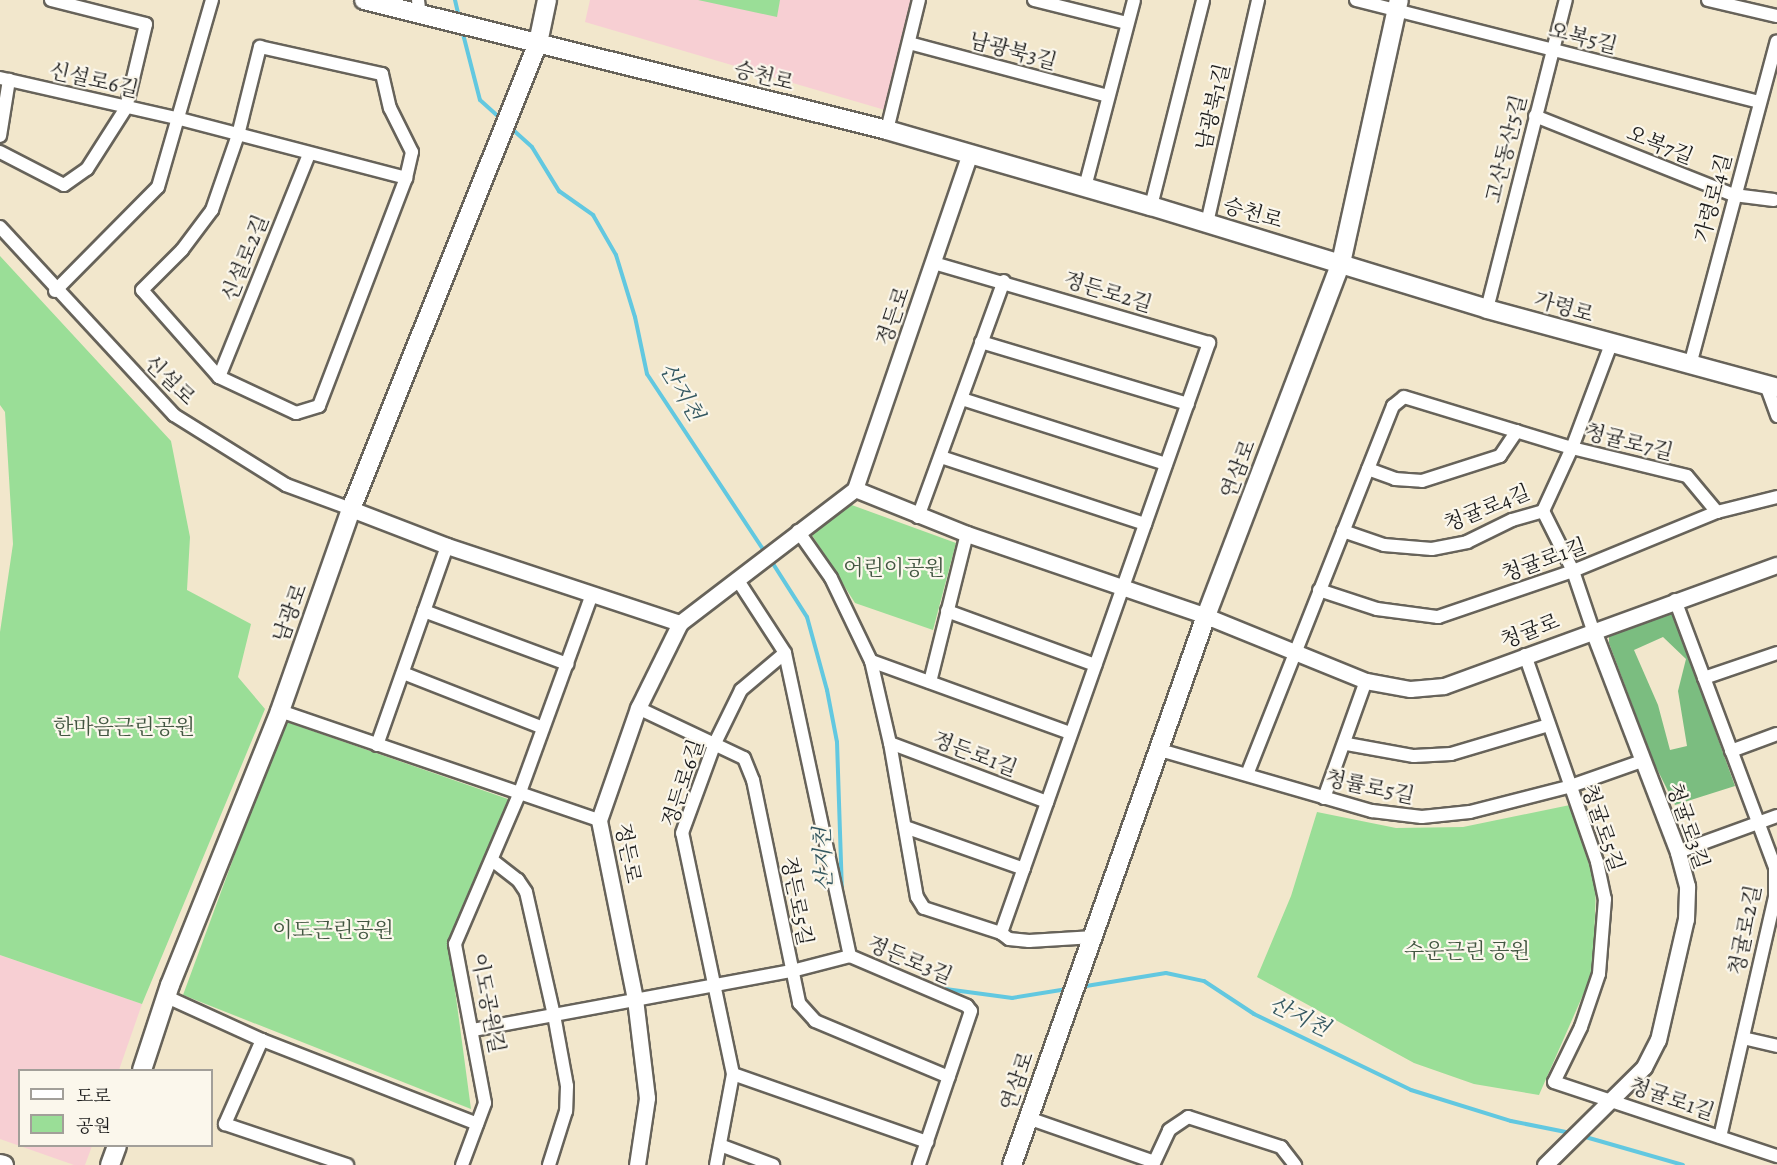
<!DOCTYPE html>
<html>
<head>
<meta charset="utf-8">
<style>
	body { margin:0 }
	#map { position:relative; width:1777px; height:1165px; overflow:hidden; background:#f2e7cc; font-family:Alegreya,"Noto Serif KR",serif }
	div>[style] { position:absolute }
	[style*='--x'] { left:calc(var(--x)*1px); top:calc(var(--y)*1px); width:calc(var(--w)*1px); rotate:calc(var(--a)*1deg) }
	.built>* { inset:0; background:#f7cfd3 }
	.green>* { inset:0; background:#9ade97 }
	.forest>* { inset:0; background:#7bbd80 }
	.stream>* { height:4px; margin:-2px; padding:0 2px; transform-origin:2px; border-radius:2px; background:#62c8e0 }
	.roads { filter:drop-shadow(2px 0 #67635a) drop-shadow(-2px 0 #67635a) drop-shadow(0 2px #67635a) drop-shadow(0 -2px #67635a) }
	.minor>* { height:12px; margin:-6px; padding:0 6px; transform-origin:6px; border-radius:6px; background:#fff }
	.tertiary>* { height:15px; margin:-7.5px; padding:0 7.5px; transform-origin:7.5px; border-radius:7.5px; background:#fff }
	.secondary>* { height:18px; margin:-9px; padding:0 9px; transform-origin:9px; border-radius:9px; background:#fff }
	span { translate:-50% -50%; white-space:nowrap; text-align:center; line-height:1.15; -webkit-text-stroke:4.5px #fbf7ec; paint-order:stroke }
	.street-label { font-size:21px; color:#1c1c1c }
	.park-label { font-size:21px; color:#425641 }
	.water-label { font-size:22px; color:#345861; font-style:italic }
	.legend { position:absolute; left:18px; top:1069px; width:195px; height:78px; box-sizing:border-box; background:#fbf7ec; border:2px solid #a29f99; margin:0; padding:8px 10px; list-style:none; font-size:18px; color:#1c1c1c }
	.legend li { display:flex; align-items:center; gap:12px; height:30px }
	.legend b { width:30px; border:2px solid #a29f99 }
</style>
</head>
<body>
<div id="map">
	<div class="built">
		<div style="clip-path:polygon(590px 0,911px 0,885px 110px,585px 22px)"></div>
		<div style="clip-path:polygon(0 955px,142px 1004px,119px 1070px,20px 1070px,20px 1146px,92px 1146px,85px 1165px,74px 1165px,0 1139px)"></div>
	</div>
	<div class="green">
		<div style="clip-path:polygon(698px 0,780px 0,777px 17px)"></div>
		<div style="clip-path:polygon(0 256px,171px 441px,190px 537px,187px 590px,251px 624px,238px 677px,265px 709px,142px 1004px,0 955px,0 632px,13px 544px,5px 412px,0 405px)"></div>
		<div style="clip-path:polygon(849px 504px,956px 543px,933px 630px,855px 603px,812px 535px)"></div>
		<div style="clip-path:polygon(284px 721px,511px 800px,449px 945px,471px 1109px,183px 995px)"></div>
		<div style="clip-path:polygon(1570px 805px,1596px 886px,1593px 972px,1539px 1095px,1474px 1084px,1414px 1063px,1257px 977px,1291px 896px,1317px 812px,1396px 828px,1463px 827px)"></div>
	</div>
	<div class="forest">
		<div style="clip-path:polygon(evenodd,1671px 608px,1735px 786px,1675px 805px,1654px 763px,1609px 643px,1609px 631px,1671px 608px,1663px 637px,1686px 659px,1678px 691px,1687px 746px,1670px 750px,1658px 705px,1634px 650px,1663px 637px)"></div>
	</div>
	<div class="stream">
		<div style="--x:455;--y:0;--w:17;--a:77"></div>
		<div style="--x:462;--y:30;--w:72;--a:75.6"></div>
		<div style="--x:480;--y:100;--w:28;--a:42"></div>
		<div style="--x:511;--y:128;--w:28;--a:42"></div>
		<div style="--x:532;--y:147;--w:52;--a:58.5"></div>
		<div style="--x:559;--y:191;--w:42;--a:35.2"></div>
		<div style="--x:593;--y:215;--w:46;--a:60.1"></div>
		<div style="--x:616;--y:255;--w:65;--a:73"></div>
		<div style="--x:635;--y:317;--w:58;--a:78.1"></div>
		<div style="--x:647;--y:374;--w:214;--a:56.5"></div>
		<div style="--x:770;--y:559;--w:69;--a:57.5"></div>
		<div style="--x:807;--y:617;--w:76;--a:74.7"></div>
		<div style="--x:827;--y:690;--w:53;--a:79.1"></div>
		<div style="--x:837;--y:742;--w:152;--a:88.1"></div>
		<div style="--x:1080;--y:987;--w:87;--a:-9.2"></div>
		<div style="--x:1166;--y:973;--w:39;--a:12"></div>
		<div style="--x:1204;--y:981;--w:60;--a:33.4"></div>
		<div style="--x:1254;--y:1014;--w:174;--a:25.8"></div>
		<div style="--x:1411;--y:1090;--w:105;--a:17.2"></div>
		<div style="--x:1511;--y:1121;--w:61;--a:11.3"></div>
		<div style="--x:938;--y:988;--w:75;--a:7.7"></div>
		<div style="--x:1012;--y:998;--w:56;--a:-9.3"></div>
		<div style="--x:1582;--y:1136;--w:105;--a:16"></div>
	</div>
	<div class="roads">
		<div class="minor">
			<div style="--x:418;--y:0;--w:16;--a:83"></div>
			<div style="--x:1034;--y:0;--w:96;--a:13.9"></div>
			<div style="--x:1356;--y:0;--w:416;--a:14.2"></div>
			<div style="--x:1708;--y:0;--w:71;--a:13.1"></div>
			<div style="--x:909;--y:43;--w:206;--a:14.9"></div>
			<div style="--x:260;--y:47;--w:125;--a:12.5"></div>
			<div style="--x:382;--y:74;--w:35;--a:77"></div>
			<div style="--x:390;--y:108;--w:49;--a:63.4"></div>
			<div style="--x:412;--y:152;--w:27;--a:103"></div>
			<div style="--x:406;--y:178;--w:244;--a:110.9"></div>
			<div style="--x:319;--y:406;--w:24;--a:163"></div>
			<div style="--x:296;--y:413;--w:85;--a:-154.9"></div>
			<div style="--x:219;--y:377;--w:116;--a:-131.5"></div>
			<div style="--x:142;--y:290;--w:57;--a:-45"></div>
			<div style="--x:182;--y:250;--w:50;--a:-53.1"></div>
			<div style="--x:212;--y:210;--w:79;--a:-70.9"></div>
			<div style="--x:238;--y:135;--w:91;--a:-76"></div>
			<div style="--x:0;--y:78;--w:185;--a:12.8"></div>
			<div style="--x:180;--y:119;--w:234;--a:14.6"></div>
			<div style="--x:1535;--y:116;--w:214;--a:21.7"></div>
			<div style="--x:1734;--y:195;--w:40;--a:7.1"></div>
			<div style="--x:887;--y:130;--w:134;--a:-76.2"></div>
			<div style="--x:0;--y:136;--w:57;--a:-80.9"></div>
			<div style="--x:0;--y:152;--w:72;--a:27.3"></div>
			<div style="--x:64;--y:185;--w:28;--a:-35"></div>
			<div style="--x:87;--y:169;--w:72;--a:-57.4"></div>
			<div style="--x:126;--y:108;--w:86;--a:-76.6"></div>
			<div style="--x:146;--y:24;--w:98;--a:-165.8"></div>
			<div style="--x:1085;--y:187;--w:193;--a:-75.3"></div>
			<div style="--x:1151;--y:206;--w:212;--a:-75.8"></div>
			<div style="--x:1207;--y:223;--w:229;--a:-77.1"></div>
			<div style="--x:0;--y:227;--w:256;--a:47.2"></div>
			<div style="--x:174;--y:415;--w:132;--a:32"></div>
			<div style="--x:286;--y:485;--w:69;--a:20.3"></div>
			<div style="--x:55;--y:291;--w:146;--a:-45.3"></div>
			<div style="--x:158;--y:187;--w:195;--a:-73.9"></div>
			<div style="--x:1487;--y:309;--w:319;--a:-75.7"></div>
			<div style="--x:981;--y:342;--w:216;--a:16.7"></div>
			<div style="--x:1690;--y:365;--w:335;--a:-75"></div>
			<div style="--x:219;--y:377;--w:240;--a:-68"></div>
			<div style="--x:1766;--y:385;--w:33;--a:70"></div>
			<div style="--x:962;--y:399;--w:214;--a:17.7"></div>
			<div style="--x:941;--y:457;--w:215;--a:18.2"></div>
			<div style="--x:1368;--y:469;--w:29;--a:20"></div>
			<div style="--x:1395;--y:479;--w:27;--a:4"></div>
			<div style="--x:1422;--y:481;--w:82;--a:-17.8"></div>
			<div style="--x:1500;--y:456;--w:30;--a:-56"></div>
			<div style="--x:1543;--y:511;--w:67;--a:63.4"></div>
			<div style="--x:1573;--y:571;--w:62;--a:71.3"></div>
			<div style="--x:918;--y:517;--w:251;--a:-70"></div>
			<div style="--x:798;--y:531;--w:57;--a:54.9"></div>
			<div style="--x:831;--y:578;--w:92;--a:64.3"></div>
			<div style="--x:871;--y:661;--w:84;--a:77"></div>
			<div style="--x:890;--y:743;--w:156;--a:80.1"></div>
			<div style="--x:917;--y:897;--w:13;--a:58"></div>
			<div style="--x:924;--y:908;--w:81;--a:18"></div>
			<div style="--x:1001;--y:933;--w:626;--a:-70.58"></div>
			<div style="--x:1209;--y:343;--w:286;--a:-163.8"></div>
			<div style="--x:1343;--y:531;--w:43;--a:18.9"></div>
			<div style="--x:1384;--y:545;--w:48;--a:4.8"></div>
			<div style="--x:1432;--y:549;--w:36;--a:-11"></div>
			<div style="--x:1467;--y:542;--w:50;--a:-26.1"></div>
			<div style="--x:1512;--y:520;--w:32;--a:-16"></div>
			<div style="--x:1543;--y:511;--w:69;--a:-65.3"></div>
			<div style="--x:1572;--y:448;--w:111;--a:-69.4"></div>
			<div style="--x:737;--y:579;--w:88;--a:57"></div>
			<div style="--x:785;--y:653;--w:310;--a:77.9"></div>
			<div style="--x:850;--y:956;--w:127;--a:23.1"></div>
			<div style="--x:967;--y:1006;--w:6;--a:51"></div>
			<div style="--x:971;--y:1011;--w:163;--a:108.7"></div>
			<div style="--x:1319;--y:590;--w:61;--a:18.1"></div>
			<div style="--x:1377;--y:609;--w:62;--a:7.5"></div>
			<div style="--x:1438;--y:617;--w:143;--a:-18.8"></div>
			<div style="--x:1573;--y:571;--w:156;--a:-22.3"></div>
			<div style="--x:1717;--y:512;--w:62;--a:-14"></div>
			<div style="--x:1675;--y:600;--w:285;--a:69.5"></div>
			<div style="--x:1775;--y:867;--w:30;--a:90"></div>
			<div style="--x:1775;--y:897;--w:246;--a:102.9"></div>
			<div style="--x:424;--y:611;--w:153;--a:20.3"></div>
			<div style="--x:947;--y:611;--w:158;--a:20"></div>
			<div style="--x:1525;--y:655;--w:219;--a:70.8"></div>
			<div style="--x:1597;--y:862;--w:38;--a:78"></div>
			<div style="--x:1605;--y:899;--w:75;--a:94.6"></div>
			<div style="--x:1599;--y:974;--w:56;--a:108.8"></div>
			<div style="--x:1581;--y:1027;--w:61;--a:116.1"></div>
			<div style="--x:1554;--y:1082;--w:235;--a:18.4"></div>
			<div style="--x:871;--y:661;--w:212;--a:19.9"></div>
			<div style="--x:403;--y:673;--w:150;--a:21.4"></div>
			<div style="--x:1704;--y:678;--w:77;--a:-18.9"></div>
			<div style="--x:930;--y:682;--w:153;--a:-76"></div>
			<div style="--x:638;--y:708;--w:117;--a:25.3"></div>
			<div style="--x:744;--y:758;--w:24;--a:68"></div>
			<div style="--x:753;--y:780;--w:228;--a:78.3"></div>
			<div style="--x:799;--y:1003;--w:24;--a:48"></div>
			<div style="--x:815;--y:1021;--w:145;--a:22.7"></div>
			<div style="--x:280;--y:711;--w:337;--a:18.9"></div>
			<div style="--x:890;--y:743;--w:168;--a:20.6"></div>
			<div style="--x:1347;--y:744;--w:68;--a:10.2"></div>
			<div style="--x:1414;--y:756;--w:37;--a:-3"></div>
			<div style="--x:1451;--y:754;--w:101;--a:-16.6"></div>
			<div style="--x:377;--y:745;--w:211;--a:-70.6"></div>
			<div style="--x:1160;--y:750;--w:221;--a:16.1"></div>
			<div style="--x:1372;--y:811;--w:50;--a:6.8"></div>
			<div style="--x:1422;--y:817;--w:48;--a:-5.9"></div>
			<div style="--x:1470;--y:812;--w:101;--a:-14.3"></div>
			<div style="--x:1568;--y:787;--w:78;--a:-19.4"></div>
			<div style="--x:1731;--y:751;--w:49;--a:-20.3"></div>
			<div style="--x:1248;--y:772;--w:394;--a:-68.4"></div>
			<div style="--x:1393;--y:406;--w:14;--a:-39"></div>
			<div style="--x:1404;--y:397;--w:176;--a:16.9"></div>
			<div style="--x:1572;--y:448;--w:118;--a:13.7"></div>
			<div style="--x:1687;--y:476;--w:47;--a:50.2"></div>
			<div style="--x:1324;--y:798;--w:124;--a:-70.3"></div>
			<div style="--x:905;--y:827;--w:126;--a:19.4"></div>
			<div style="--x:1678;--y:852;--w:105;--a:-20"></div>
			<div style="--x:492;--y:860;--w:33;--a:38"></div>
			<div style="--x:518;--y:880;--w:14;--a:56"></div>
			<div style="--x:526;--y:892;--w:126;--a:77.2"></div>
			<div style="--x:554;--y:1015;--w:72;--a:79.6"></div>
			<div style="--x:567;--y:1086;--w:25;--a:92"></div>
			<div style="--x:566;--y:1111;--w:57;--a:107.5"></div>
			<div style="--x:1001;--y:933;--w:10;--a:37"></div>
			<div style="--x:1009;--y:939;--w:20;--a:6"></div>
			<div style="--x:1029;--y:941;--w:65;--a:-3.5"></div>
			<div style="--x:167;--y:997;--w:104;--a:24.4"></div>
			<div style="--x:262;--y:1040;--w:92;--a:113.8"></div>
			<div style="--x:225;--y:1124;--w:129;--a:18.6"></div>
			<div style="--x:473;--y:1030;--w:324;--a:-10.5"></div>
			<div style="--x:792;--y:971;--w:60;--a:-14.5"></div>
			<div style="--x:1743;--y:1038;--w:35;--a:13"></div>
			<div style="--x:262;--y:1040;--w:231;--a:21.3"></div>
			<div style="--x:733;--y:1074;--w:206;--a:19.3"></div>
			<div style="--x:1028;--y:1118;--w:133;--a:19.2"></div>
			<div style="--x:720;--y:1145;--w:57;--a:20.7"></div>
			<div style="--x:462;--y:1165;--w:66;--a:-69.6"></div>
			<div style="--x:485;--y:1103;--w:162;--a:-100.7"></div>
			<div style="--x:455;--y:944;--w:165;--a:-66.8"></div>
			<div style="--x:520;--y:792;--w:211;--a:-70"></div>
			<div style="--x:716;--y:1165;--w:93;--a:-79.4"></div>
			<div style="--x:733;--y:1074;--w:246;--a:-101.9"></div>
			<div style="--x:682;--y:833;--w:96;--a:-69.9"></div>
			<div style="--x:715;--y:743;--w:59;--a:-63.9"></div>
			<div style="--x:741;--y:690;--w:57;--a:-40.1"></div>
			<div style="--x:1153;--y:1165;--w:38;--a:-65"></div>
			<div style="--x:1169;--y:1130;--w:23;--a:-34"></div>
			<div style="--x:1188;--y:1117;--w:98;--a:17.9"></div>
			<div style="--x:1281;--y:1147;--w:23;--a:52"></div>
		</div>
		<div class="tertiary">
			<div style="--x:855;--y:489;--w:352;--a:-71.1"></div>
			<div style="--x:351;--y:509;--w:103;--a:21.1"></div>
			<div style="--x:447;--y:546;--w:245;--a:18.3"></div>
			<div style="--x:637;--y:1165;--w:68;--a:-81.5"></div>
			<div style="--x:647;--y:1098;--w:100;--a:-96.9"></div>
			<div style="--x:635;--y:999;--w:183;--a:-101.4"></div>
			<div style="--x:599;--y:820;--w:119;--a:-70.8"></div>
			<div style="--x:638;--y:708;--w:95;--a:-63.7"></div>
			<div style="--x:680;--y:623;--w:220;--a:-37.4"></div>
			<div style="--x:855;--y:489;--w:121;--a:21.9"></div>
			<div style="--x:967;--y:534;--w:253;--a:18.9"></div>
			<div style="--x:1206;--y:616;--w:173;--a:22.1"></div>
			<div style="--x:1366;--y:681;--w:45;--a:10.3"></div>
			<div style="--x:1410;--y:689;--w:34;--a:-5"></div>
			<div style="--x:1444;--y:686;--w:354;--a:-20"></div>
			<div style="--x:1545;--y:1165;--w:139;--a:-44.7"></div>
			<div style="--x:1644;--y:1067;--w:30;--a:-63"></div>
			<div style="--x:1658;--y:1040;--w:124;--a:-77"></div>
			<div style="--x:1686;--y:919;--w:33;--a:-88"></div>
			<div style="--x:1687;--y:886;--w:35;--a:-105"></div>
			<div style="--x:1678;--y:852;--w:238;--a:-111"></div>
		</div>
		<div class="secondary">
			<div style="--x:364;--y:0;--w:539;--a:13.96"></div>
			<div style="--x:887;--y:130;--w:275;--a:16.1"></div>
			<div style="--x:1151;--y:206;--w:351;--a:17"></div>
			<div style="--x:1487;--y:309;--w:301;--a:15.2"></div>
			<div style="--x:142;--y:1070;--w:89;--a:-71.8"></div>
			<div style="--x:170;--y:985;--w:295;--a:-68.1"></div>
			<div style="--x:280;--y:711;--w:214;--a:-70.6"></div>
			<div style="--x:351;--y:509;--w:502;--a:-68.14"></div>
			<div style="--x:538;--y:43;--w:44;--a:-78.2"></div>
			<div style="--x:0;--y:1164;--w:4;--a:14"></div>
			<div style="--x:110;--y:1165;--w:20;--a:-70"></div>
			<div style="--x:1012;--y:1165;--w:582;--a:-70.54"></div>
			<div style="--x:1206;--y:616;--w:378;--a:-69.1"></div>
			<div style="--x:1341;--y:263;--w:269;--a:-77.6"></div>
		</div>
	</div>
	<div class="street-label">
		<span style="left:1583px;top:38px;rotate:14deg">오복5길</span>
		<span style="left:1013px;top:51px;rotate:15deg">남광북3길</span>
		<span style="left:764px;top:76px;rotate:14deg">승천로</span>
		<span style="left:94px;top:80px;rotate:13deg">신설로6길</span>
		<span style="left:1213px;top:107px;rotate:-77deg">남광북1길</span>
		<span style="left:1660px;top:145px;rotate:22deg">오복7길</span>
		<span style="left:1506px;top:149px;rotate:-76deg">고산동산5길</span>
		<span style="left:1713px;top:198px;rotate:-75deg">가령로4길</span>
		<span style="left:1253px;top:213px;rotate:16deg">승천로</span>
		<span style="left:245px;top:258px;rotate:-68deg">신설로2길</span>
		<span style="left:1108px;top:292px;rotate:17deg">정든로2길</span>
		<span style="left:1564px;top:307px;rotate:16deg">가령로</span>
		<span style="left:893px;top:316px;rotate:-71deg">정든로</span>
		<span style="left:170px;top:380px;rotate:44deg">신설로</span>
		<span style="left:1629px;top:442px;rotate:14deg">청귤로7길</span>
		<span style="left:1238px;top:469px;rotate:-69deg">연삼로</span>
		<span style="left:1487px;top:508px;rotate:-22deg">청귤로4길</span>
		<span style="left:1544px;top:560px;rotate:-20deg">청귤로1길</span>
		<span style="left:290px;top:613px;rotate:-70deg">남광로</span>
		<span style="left:1530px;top:631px;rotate:-21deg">청귤로</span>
		<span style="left:975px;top:754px;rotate:21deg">정든로1길</span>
		<span style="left:683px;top:783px;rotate:-72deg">정든로6길</span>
		<span style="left:1370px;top:787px;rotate:12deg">청률로5길</span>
		<span style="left:1688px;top:826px;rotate:71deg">청귤로3길</span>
		<span style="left:1603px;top:828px;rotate:71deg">청귤로5길</span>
		<span style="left:628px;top:853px;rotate:79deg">정든로</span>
		<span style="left:797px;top:901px;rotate:79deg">정든로5길</span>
		<span style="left:1745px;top:930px;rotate:-79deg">청귤로2길</span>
		<span style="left:910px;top:960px;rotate:23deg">정든로3길</span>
		<span style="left:488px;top:1003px;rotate:79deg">이도공원길</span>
		<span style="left:1017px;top:1081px;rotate:-71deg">연삼로</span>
		<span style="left:1672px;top:1099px;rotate:19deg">청귤로1길</span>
	</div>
	<div class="park-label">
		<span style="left:894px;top:568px">어린이공원</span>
		<span style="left:124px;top:727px">한마음근린공원</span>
		<span style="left:333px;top:930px">이도근린공원</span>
		<span style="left:1467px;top:951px">수운근린 공원</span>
	</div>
	<div class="water-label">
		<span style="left:681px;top:392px;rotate:59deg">산지천</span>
		<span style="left:824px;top:859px;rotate:-92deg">산지천</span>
		<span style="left:1299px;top:1017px;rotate:26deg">산지천</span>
	</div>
	<ul class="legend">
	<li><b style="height:8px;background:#fff"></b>도로</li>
	<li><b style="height:16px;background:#9ade97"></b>공원</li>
	</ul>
</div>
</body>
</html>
